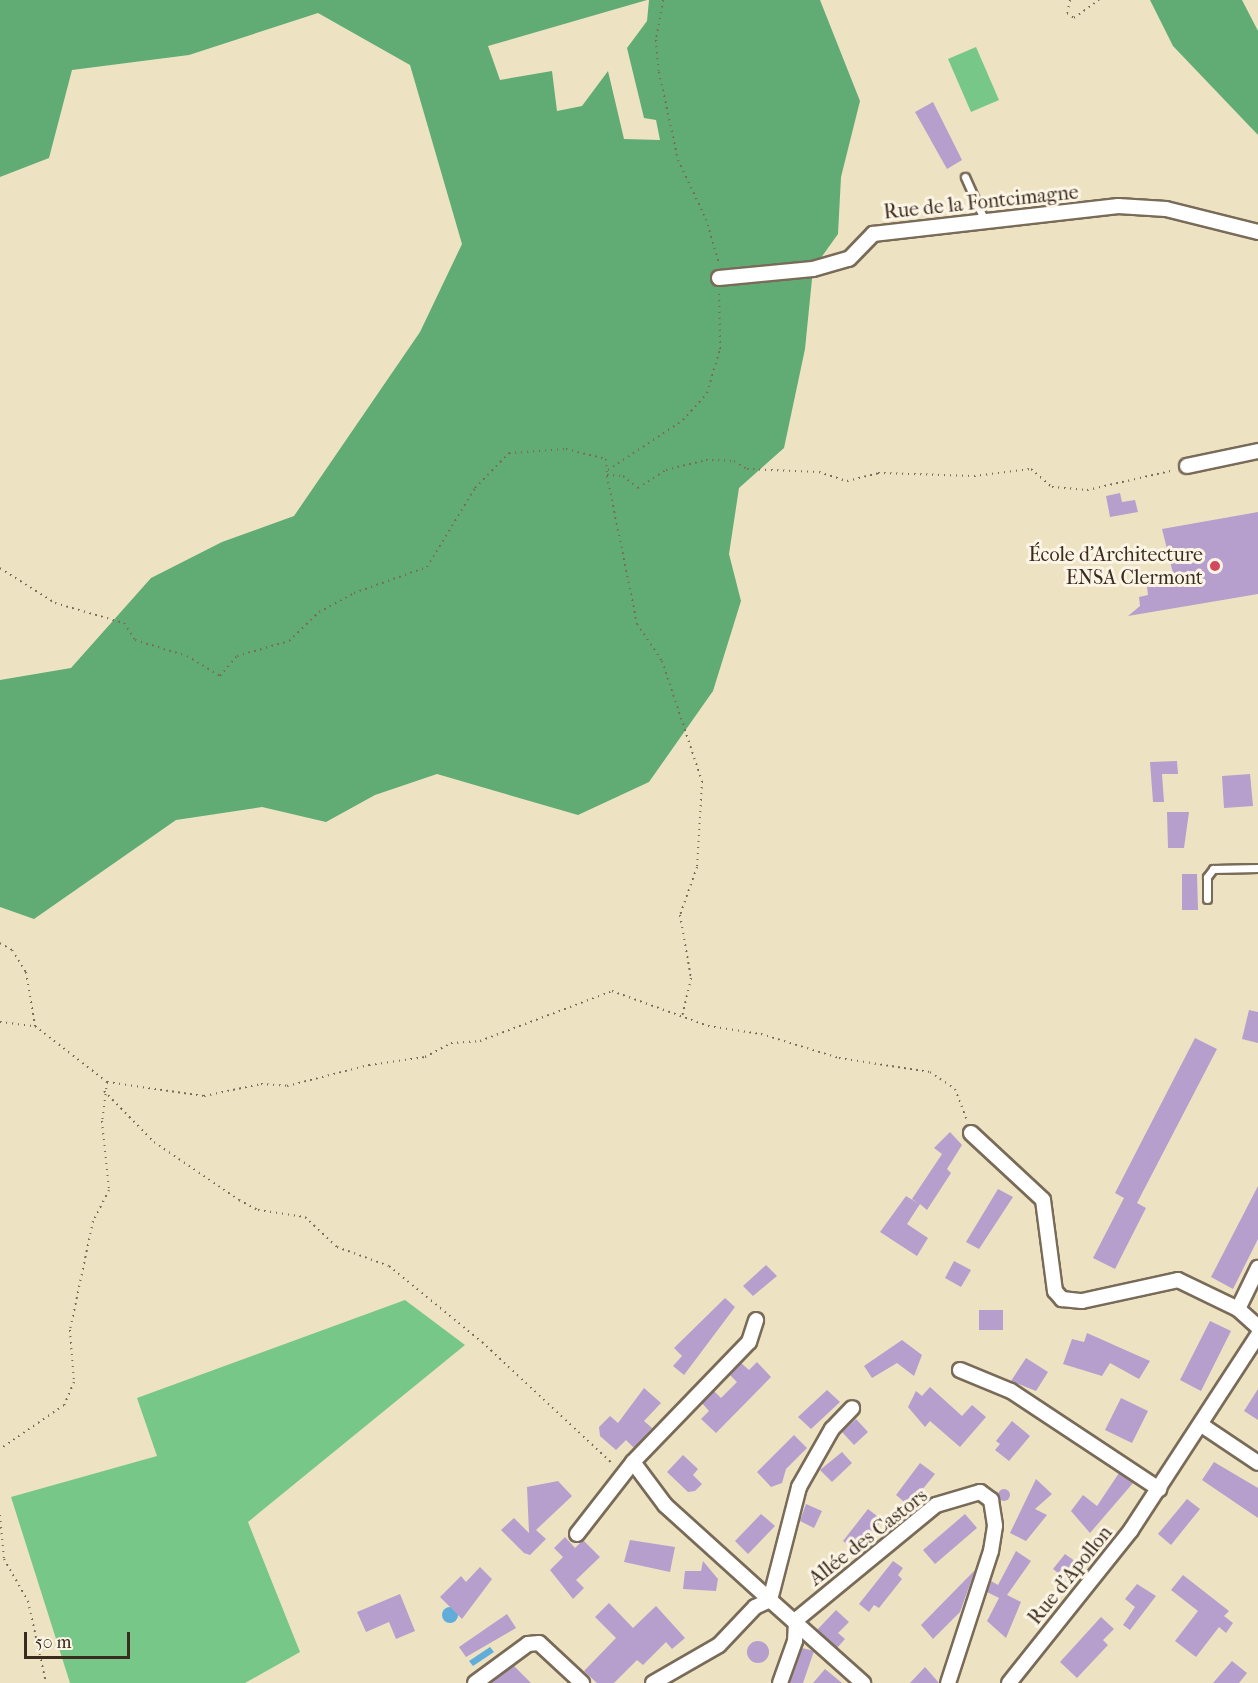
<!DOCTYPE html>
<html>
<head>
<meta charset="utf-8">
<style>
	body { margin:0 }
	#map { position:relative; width:1258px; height:1683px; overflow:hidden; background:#ede3c3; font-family:"IM FELL French Canon",serif }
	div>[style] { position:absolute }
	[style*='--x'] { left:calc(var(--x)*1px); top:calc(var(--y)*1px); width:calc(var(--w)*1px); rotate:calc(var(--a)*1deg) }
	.green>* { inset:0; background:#76c788 }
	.forest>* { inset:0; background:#60ac74 }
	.water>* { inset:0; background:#60add9 }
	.round { border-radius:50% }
	.building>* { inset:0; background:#b69ecd }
	.path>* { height:2px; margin-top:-1px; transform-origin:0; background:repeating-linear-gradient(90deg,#796b58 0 1.5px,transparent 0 6px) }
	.roads { filter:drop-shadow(2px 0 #796b58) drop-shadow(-2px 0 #796b58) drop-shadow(0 2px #796b58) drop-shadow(0 -2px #796b58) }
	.service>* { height:7px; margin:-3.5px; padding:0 3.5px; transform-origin:3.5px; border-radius:3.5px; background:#fff }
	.minor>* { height:14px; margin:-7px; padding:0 7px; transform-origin:7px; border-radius:7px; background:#fff }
	.dots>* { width:16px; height:16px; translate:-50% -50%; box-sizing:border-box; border:3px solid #fcf5e5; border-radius:50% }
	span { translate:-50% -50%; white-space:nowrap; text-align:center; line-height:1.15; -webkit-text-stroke:6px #fcf5e5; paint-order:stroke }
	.street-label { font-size:20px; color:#3b2a1e }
	.poi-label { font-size:20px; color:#3b2a1e }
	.right { translate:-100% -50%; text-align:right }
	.scale { position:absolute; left:24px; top:1632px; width:106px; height:27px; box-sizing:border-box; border:3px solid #3b2a1e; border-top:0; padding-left:8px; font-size:18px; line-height:21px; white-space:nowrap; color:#3b2a1e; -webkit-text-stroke:4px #fcf5e5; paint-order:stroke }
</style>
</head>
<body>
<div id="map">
	<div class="green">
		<div style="clip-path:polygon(976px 47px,999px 100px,971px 112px,948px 59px)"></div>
		<div style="clip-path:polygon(405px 1300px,465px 1345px,248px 1522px,300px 1652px,245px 1683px,70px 1683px,11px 1497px,157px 1456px,137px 1398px)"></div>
	</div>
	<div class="forest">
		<div style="clip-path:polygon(0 0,647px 0,488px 46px,500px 80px,552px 71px,557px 111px,582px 106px,608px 71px,624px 139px,660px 140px,656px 120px,644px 118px,627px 48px,647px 21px,649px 0,820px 0,860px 101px,841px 177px,838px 234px,813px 269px,805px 349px,784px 448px,739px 488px,729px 554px,741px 601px,713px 691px,649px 782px,578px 815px,437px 774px,375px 795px,326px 822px,262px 807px,176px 820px,34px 919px,0 907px,0 680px,71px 668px,151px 578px,222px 542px,294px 516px,420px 332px,462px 244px,410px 65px,318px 13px,189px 55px,72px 70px,49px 158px,0 177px)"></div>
		<div style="clip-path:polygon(1150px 0,1242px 0,1258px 31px,1258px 135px,1173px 46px)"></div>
	</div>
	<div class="water">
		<div class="round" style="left:442px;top:1607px;width:16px;height:16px"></div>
		<div style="clip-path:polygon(490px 1647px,494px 1652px,473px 1666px,469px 1661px)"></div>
	</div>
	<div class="building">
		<div style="clip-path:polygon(933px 102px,962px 160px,947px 169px,915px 112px)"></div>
		<div style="clip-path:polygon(1120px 493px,1122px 502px,1135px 500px,1138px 512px,1110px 517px,1106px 496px)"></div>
		<div style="clip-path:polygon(1258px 512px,1258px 594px,1128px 616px,1140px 606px,1139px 597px,1148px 595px,1147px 586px,1175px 581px,1162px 529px)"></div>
		<div style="clip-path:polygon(1177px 761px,1178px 774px,1162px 774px,1164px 802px,1153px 802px,1150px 762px)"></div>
		<div style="clip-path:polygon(1250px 774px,1253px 806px,1224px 808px,1222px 776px)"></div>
		<div style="clip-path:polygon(1167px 812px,1189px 812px,1184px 848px,1168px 848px)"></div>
		<div style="clip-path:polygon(1182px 874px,1197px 874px,1198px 910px,1182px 910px)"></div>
		<div style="clip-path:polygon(1249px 1010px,1258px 1012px,1258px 1043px,1242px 1039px)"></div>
		<div style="clip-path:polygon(1195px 1038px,1217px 1049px,1137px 1203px,1146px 1208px,1115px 1269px,1093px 1258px,1124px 1198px,1115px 1193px)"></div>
		<div style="clip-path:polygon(950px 1132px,962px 1145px,947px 1169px,951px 1173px,927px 1210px,920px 1204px,907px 1224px,928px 1238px,917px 1256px,880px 1232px,906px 1196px,919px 1204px,912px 1199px,942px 1154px,934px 1148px)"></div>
		<div style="clip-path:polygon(1258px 1186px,1258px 1239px,1233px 1289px,1211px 1277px)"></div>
		<div style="clip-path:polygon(998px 1189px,1013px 1197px,979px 1249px,966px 1242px)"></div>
		<div style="clip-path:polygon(954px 1261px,971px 1270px,961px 1287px,945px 1278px)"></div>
		<div style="clip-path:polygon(766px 1265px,777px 1276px,753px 1296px,743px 1286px)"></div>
		<div style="clip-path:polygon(725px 1298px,735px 1307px,684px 1375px,673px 1366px,682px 1356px,674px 1348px)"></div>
		<div style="clip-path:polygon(979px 1310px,1003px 1310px,1003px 1330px,979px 1330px)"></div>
		<div style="clip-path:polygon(1210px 1321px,1231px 1331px,1201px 1391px,1180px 1380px)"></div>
		<div style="clip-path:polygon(1087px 1333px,1150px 1361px,1139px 1379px,1110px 1363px,1102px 1376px,1063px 1364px,1072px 1339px,1084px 1342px)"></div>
		<div style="clip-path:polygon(902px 1340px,922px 1355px,914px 1376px,897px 1363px,872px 1378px,864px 1366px)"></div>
		<div style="clip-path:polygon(1026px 1358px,1048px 1372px,1036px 1391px,1011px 1381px)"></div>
		<div style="clip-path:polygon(757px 1362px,771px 1377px,716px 1433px,701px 1419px,709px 1411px,702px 1403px,714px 1391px,721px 1398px,737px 1382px,730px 1375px,741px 1363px,749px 1370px)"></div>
		<div style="clip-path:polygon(930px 1387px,962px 1416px,972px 1405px,986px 1417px,960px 1447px,930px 1421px,925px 1427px,908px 1407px,916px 1391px,922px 1396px)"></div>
		<div style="clip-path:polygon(644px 1388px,661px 1403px,644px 1421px,652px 1428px,634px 1448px,626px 1440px,616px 1450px,600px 1436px,599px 1427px,610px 1416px,618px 1423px)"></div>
		<div style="clip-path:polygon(1258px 1389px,1258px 1420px,1244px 1411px)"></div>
		<div style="clip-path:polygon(827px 1390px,840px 1402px,811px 1429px,798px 1417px)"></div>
		<div style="clip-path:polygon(1121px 1398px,1148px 1411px,1132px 1443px,1105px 1430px)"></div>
		<div style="clip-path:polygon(856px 1419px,868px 1432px,854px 1445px,842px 1432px)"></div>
		<div style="clip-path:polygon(1012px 1421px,1030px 1436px,1009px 1461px,995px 1450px,1000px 1444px,996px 1441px)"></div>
		<div style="clip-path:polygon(794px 1435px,807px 1448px,786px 1469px,782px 1483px,771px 1487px,757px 1472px)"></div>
		<div style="clip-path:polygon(842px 1452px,852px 1463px,832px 1482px,820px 1470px)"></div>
		<div style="clip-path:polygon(683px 1455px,698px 1469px,693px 1475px,702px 1484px,695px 1491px,688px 1492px,667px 1472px)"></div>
		<div style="clip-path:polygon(1214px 1462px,1258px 1488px,1258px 1518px,1202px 1480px)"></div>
		<div style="clip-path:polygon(920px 1463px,935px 1474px,909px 1506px,896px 1495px)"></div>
		<div style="clip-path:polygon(1119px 1473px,1133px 1483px,1090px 1533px,1071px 1511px,1083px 1495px,1097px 1506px)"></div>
		<div style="clip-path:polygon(1036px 1479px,1052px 1494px,1035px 1509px,1047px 1515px,1026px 1541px,1010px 1533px)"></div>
		<div style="clip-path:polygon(558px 1481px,572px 1496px,536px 1530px,546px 1539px,530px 1555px,524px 1553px,501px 1530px,514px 1518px,529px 1533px,527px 1487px)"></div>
		<div class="round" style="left:998px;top:1489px;width:12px;height:12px"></div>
		<div style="clip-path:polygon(1187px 1499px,1200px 1509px,1171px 1545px,1158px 1534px)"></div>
		<div style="clip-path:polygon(806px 1504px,822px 1511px,814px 1528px,800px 1521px)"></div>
		<div style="clip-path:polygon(868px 1509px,882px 1520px,857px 1552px,843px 1541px)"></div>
		<div style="clip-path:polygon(761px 1514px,775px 1526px,748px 1554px,735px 1541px)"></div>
		<div style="clip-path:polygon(965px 1514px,977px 1528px,935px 1564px,923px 1550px)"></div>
		<div style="clip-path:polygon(565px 1537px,575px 1548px,583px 1540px,600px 1557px,576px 1580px,584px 1588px,573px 1599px,550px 1570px,563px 1557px,554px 1548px)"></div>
		<div style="clip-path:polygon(630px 1540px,675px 1547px,670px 1572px,624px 1562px)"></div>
		<div style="clip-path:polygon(1016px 1551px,1031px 1561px,1007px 1595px,1021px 1602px,1006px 1638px,987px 1621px,999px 1598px,987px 1592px,991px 1581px,998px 1585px)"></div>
		<div style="clip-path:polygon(1065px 1554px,1079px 1564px,1067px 1580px,1053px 1569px)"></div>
		<div style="clip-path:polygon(703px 1561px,718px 1579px,716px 1591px,683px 1589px,685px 1571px,701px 1571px)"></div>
		<div style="clip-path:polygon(893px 1561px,903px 1568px,898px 1575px,902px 1579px,879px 1608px,874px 1605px,869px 1612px,859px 1604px)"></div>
		<div style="clip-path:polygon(480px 1567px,492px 1579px,462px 1619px,440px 1597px,461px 1576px,466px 1582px)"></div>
		<div style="clip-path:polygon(975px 1570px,960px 1612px,933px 1639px,921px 1625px)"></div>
		<div style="clip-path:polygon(1183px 1575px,1229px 1611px,1224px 1616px,1233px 1623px,1226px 1633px,1219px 1627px,1196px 1657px,1175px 1641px,1198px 1611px,1171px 1590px)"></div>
		<div style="clip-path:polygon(1137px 1584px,1156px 1596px,1130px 1630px,1123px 1625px,1135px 1607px,1125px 1599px)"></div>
		<div style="clip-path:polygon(400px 1594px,415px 1631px,396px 1639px,389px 1622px,366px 1632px,357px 1612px)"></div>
		<div style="clip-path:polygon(609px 1603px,633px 1628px,656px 1606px,685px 1638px,672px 1649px,666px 1642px,643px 1665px,637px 1660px,614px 1683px,597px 1683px,584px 1671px,616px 1638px,595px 1617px)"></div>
		<div style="clip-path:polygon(836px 1610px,849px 1622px,838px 1633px,845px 1639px,837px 1648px,817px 1630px)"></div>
		<div style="clip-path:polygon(507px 1614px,516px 1628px,466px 1657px,459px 1647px)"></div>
		<div style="clip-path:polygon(1101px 1617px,1114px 1629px,1103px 1640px,1108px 1645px,1077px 1678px,1060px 1662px)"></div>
		<div class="round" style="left:747px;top:1641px;width:22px;height:22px"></div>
		<div style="clip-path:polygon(802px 1648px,814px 1651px,803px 1683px,790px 1683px)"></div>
		<div style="clip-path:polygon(1232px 1661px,1247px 1673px,1239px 1683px,1213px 1683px)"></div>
		<div style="clip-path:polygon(514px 1666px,531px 1683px,490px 1683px)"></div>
		<div style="clip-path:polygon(925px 1667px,939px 1683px,910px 1683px)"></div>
		<div style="clip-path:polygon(825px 1669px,842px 1683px,813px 1683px)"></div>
	</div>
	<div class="path">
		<div style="--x:663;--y:0;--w:41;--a:99.9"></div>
		<div style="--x:656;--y:40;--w:32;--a:85"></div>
		<div style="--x:659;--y:72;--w:90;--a:77.8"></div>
		<div style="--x:678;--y:160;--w:65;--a:64.6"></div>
		<div style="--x:706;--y:219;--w:47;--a:73.9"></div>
		<div style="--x:1070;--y:0;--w:13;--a:103"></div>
		<div style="--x:1067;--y:13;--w:9;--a:36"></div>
		<div style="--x:1074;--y:18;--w:31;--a:-36"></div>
		<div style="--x:608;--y:470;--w:90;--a:-33.7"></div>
		<div style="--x:683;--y:420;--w:36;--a:-48"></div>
		<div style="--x:707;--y:393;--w:46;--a:-73.5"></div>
		<div style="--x:720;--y:349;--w:58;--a:-91"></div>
		<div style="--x:607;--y:476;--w:151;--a:78.5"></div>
		<div style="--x:637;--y:624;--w:45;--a:56"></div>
		<div style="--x:662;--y:661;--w:126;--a:71.6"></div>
		<div style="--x:702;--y:781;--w:86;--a:93.3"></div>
		<div style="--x:697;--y:867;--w:51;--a:109.5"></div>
		<div style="--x:680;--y:915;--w:64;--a:80.1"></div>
		<div style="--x:691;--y:978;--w:39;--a:103"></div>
		<div style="--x:0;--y:568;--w:65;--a:32.5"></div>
		<div style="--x:55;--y:603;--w:72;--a:16.2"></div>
		<div style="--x:124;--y:623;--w:20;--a:57"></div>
		<div style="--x:135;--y:640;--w:54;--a:17.1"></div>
		<div style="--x:187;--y:656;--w:39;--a:31"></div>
		<div style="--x:220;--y:676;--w:26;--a:-50"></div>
		<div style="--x:237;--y:656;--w:54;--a:-16.1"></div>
		<div style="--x:289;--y:641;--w:42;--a:-44"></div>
		<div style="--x:319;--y:612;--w:40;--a:-28"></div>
		<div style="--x:354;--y:593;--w:77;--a:-19.6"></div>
		<div style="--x:427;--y:567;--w:92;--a:-58.7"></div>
		<div style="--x:475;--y:488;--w:49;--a:-45.8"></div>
		<div style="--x:509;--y:453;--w:57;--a:-4"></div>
		<div style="--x:566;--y:449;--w:41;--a:14"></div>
		<div style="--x:606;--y:459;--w:16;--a:86"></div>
		<div style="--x:607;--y:475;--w:16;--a:4"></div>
		<div style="--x:623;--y:476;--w:19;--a:39"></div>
		<div style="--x:638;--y:488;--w:33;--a:-33"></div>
		<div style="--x:666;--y:470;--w:41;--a:-14"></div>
		<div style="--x:706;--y:460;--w:28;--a:2"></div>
		<div style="--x:734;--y:461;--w:15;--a:32"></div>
		<div style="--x:747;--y:469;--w:72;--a:2.4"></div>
		<div style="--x:819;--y:472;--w:29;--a:18"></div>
		<div style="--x:847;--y:481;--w:32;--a:-14"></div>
		<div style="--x:878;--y:473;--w:96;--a:1.8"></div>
		<div style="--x:974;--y:476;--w:57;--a:-7"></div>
		<div style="--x:1031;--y:469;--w:28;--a:41"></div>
		<div style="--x:1052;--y:487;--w:35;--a:5"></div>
		<div style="--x:1087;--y:490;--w:90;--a:-12.8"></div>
		<div style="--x:0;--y:943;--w:14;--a:30"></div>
		<div style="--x:12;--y:950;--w:26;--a:58"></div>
		<div style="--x:26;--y:972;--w:55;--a:80.5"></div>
		<div style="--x:0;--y:1022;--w:35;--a:7"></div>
		<div style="--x:35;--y:1026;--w:91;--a:37.9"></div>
		<div style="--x:107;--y:1082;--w:39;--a:97"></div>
		<div style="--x:102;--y:1121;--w:69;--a:84.2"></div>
		<div style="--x:109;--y:1190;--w:35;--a:117"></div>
		<div style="--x:93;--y:1221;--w:111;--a:101.9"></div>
		<div style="--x:70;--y:1330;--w:52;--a:85.6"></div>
		<div style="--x:74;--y:1382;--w:25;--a:113"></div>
		<div style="--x:64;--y:1405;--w:78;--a:145.5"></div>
		<div style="--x:107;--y:1082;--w:98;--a:8.2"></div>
		<div style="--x:204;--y:1096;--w:58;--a:-11.9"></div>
		<div style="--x:261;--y:1084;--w:26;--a:4"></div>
		<div style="--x:287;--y:1086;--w:85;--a:-14.4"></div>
		<div style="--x:369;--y:1065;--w:57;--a:-8.1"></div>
		<div style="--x:425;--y:1057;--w:30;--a:-28"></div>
		<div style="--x:451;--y:1043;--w:29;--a:-4"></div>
		<div style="--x:480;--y:1041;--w:141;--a:-20.7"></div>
		<div style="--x:612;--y:991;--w:102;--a:20"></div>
		<div style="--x:708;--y:1026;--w:54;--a:8.6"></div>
		<div style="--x:761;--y:1034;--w:82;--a:17.1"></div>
		<div style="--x:839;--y:1058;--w:92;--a:8.7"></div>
		<div style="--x:930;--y:1072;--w:30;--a:34"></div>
		<div style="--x:955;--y:1089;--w:34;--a:69"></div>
		<div style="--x:104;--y:1091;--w:71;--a:45.6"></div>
		<div style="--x:154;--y:1142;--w:103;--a:34.3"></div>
		<div style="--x:239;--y:1200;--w:21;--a:28"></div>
		<div style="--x:258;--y:1210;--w:48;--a:8.5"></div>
		<div style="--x:305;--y:1217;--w:44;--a:43.2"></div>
		<div style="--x:337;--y:1247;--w:55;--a:20.1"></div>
		<div style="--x:389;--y:1266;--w:120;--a:39.3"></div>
		<div style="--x:482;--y:1342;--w:180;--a:43"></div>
		<div style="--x:0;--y:1515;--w:44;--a:84.8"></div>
		<div style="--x:4;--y:1559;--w:48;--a:60.3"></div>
		<div style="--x:28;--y:1601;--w:84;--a:77.6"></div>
	</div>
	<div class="roads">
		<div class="service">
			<div style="--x:965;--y:177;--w:46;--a:65.7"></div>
			<div style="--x:1207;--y:899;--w:22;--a:-90"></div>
			<div style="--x:1207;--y:877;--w:10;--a:-53"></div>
			<div style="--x:1213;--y:869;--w:45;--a:-1.3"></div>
		</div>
		<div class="minor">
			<div style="--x:719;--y:278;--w:94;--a:-5.5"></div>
			<div style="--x:813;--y:269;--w:37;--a:-16"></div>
			<div style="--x:849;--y:259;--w:35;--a:-46"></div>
			<div style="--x:873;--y:234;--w:247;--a:-6.5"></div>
			<div style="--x:1118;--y:206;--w:48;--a:3.6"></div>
			<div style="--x:1166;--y:209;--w:95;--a:14"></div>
			<div style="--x:1187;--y:466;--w:73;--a:-11.9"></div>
			<div style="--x:971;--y:1133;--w:98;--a:42.9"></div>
			<div style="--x:1043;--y:1200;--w:92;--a:82.5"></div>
			<div style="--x:1055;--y:1291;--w:11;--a:49"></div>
			<div style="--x:1062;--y:1299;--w:20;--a:6"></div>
			<div style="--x:1082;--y:1301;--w:98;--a:-12.3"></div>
			<div style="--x:1178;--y:1280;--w:67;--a:25.8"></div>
			<div style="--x:1238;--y:1309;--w:27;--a:42"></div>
			<div style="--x:1238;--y:1309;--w:46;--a:-64"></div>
			<div style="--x:960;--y:1370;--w:55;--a:22.4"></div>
			<div style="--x:1011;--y:1391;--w:178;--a:33.5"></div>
			<div style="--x:1203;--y:1426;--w:66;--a:33.9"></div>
			<div style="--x:633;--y:1462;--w:54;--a:53.3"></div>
			<div style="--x:665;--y:1505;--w:142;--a:42.1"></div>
			<div style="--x:770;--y:1600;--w:117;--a:-75.6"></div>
			<div style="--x:799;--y:1487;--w:67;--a:-60.4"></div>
			<div style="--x:832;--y:1429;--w:29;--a:-46"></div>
			<div style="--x:577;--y:1534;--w:91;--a:-52.1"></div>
			<div style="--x:633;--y:1462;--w:167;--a:-46"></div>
			<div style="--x:749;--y:1342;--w:23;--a:-72"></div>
			<div style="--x:475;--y:1683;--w:66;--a:-36.3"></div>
			<div style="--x:528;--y:1644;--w:11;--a:-5"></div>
			<div style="--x:539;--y:1643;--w:59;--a:42.9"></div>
			<div style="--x:653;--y:1683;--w:76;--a:-29.9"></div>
			<div style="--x:719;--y:1645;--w:52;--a:-46.5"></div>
			<div style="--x:755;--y:1607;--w:17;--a:-25"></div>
			<div style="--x:770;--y:1600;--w:125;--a:41.7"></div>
			<div style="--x:780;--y:1683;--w:45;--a:-70.3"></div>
			<div style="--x:795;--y:1641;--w:21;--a:-87"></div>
			<div style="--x:796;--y:1620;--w:181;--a:-39.4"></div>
			<div style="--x:936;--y:1505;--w:46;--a:-16.5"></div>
			<div style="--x:980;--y:1492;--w:14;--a:36"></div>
			<div style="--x:991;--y:1500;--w:26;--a:81"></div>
			<div style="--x:995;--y:1526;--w:25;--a:99"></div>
			<div style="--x:991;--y:1551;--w:139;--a:108"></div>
			<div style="--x:1009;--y:1683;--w:196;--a:-51.4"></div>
			<div style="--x:1131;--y:1530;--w:233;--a:-56.9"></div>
		</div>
	</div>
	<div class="dots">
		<div style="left:1215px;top:566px;background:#d1495b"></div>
	</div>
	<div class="street-label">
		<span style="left:981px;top:202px;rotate:-6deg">Rue de la Fontcimagne</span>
		<span style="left:868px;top:1537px;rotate:-38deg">Allée des Castors</span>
		<span style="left:1070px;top:1575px;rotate:-51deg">Rue d'Apollon</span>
	</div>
	<div class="poi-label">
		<span class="right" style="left:1203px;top:566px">École d'Architecture<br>ENSA Clermont</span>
	</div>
	<div class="scale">50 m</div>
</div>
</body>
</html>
